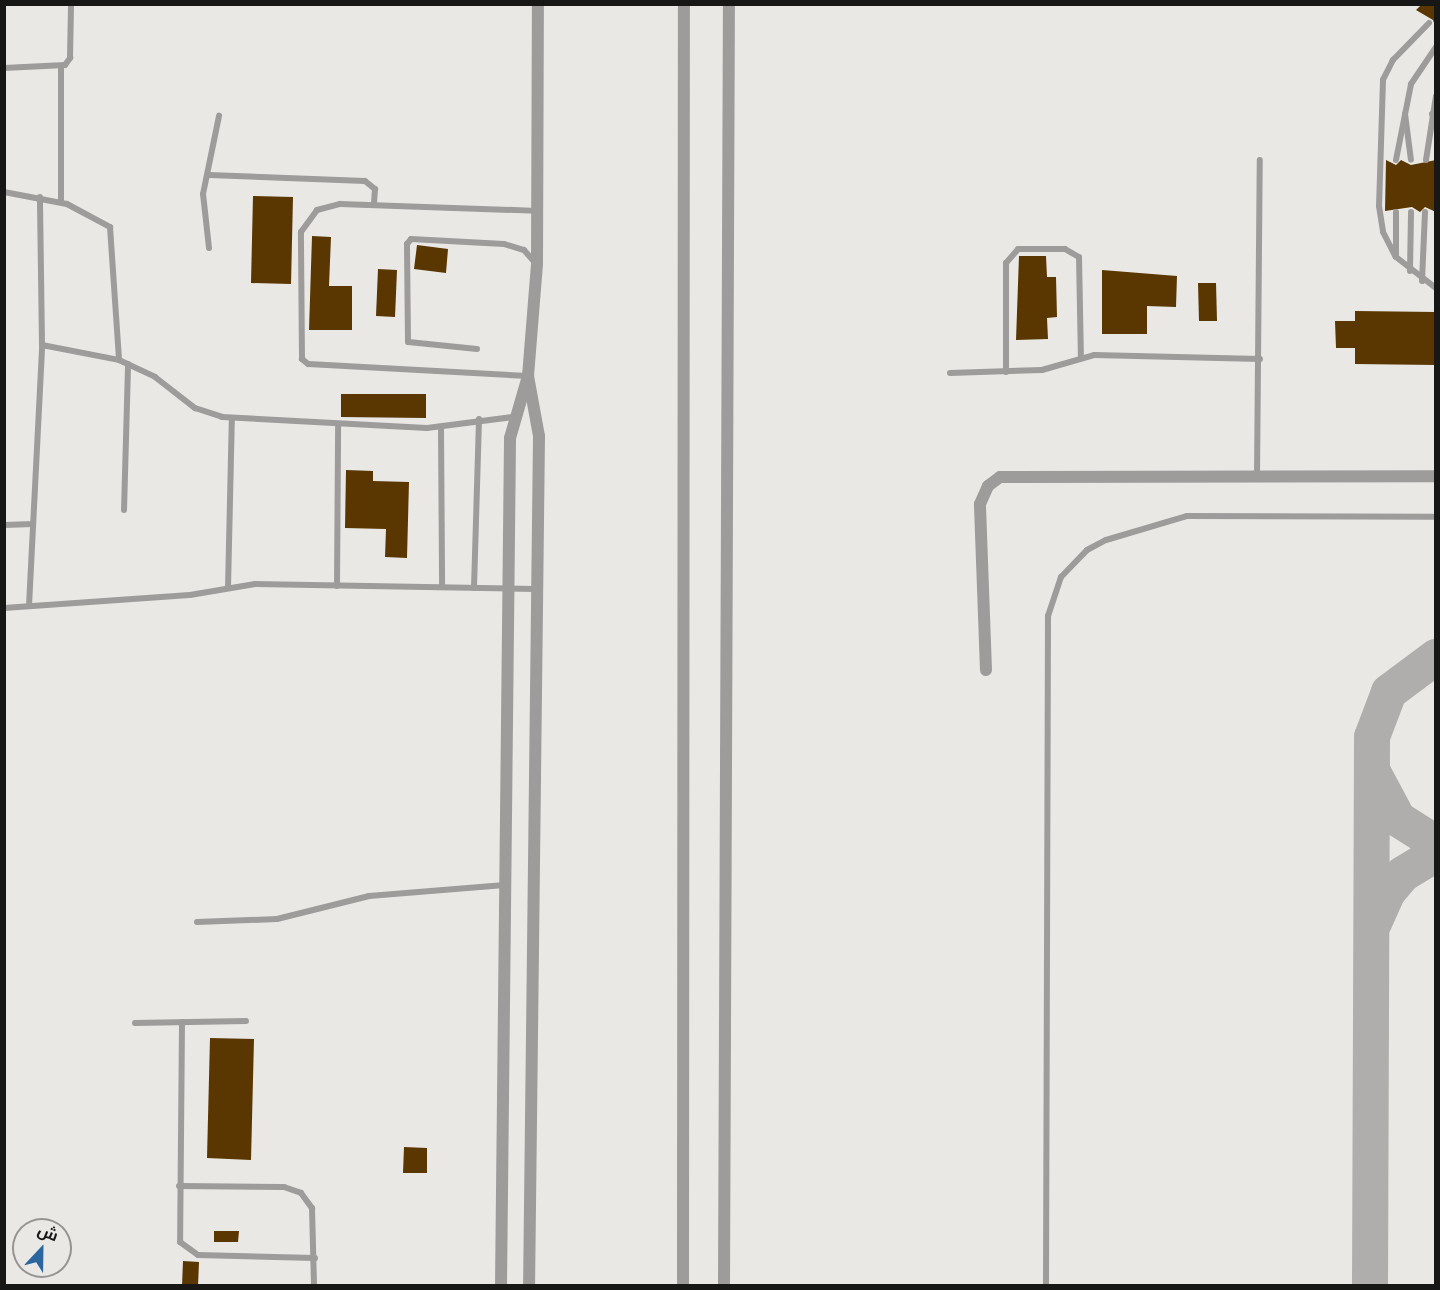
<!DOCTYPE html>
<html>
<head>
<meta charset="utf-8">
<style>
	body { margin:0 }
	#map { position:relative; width:1440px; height:1290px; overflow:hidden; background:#eae8e5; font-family:"Source Sans 3",Cairo,sans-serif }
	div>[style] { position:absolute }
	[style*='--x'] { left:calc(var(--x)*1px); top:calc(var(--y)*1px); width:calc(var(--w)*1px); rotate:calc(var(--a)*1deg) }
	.taxiway>* { height:36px; margin:-18px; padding:0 18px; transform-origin:18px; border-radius:18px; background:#b0aeac }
	.building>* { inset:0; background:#5a3600 }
	.service>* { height:6px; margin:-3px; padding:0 3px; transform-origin:3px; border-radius:3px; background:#9d9c9b }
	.minor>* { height:12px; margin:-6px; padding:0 6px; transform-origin:6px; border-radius:6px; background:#9d9c9b }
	span { translate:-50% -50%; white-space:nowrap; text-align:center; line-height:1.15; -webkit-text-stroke:6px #eae8e5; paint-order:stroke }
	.frame { position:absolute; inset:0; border:6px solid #171716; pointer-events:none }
	.north { position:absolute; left:12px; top:1218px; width:60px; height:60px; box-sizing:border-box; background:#eae8e5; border:2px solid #969492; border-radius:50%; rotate:22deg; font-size:16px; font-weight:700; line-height:24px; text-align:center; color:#171716 }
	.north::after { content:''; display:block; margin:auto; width:21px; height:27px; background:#2b679e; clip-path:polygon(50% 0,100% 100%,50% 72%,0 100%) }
</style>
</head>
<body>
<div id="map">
	<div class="taxiway">
		<div style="--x:1374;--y:774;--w:51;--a:61.9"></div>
		<div style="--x:1398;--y:819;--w:45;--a:32.3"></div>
		<div style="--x:1374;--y:923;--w:34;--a:-66"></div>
		<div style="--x:1388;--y:892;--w:23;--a:-50"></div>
		<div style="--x:1403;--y:874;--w:39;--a:-31"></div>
		<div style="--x:1370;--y:1286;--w:549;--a:-89.79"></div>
		<div style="--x:1372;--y:737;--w:48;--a:-69.3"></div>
		<div style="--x:1389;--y:692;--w:59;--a:-36.7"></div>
	</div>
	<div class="building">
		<div style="clip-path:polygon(1422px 4px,1436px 4px,1436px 29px,1433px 20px,1416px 10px)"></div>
		<div style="clip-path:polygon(1386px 160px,1396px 165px,1401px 160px,1411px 165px,1436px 160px,1436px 212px,1425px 207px,1420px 212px,1412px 207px,1385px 211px)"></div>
		<div style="clip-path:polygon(253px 196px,293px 197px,291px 284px,251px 283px)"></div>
		<div style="clip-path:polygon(312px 236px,331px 237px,329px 286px,352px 286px,352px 330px,309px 330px)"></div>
		<div style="clip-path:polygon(417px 245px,448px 249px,446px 273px,414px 269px)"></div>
		<div style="clip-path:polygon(1019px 256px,1046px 256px,1047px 277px,1056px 277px,1057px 317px,1047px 318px,1048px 339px,1016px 340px)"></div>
		<div style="clip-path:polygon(378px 269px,397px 270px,395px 317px,376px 316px)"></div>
		<div style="clip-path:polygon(1102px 270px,1177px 276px,1176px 307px,1147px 306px,1147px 334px,1102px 334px)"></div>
		<div style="clip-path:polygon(1198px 283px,1216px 283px,1217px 321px,1199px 321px)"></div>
		<div style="clip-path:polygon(1355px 311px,1436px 312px,1436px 365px,1355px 364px,1355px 348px,1336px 348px,1335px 321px,1355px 321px)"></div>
		<div style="clip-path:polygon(341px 394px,426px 394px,426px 418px,341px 417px)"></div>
		<div style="clip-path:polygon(346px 470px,373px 471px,373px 481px,409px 482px,407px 558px,385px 557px,386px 529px,345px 528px)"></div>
		<div style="clip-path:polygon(210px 1038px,254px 1039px,251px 1160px,207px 1158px)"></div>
		<div style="clip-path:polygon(404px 1147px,427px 1148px,427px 1173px,403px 1173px)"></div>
		<div style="clip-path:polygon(214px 1231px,239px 1231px,238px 1242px,214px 1242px)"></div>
		<div style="clip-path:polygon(183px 1261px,199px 1262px,198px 1286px,182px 1286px)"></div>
	</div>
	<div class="service">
		<div style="--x:1429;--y:23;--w:52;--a:134.2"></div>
		<div style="--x:1393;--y:60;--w:22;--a:117"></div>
		<div style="--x:1383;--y:80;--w:126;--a:91.8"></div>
		<div style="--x:1379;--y:206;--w:26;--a:81"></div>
		<div style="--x:1383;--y:232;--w:28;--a:63"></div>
		<div style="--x:1396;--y:257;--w:51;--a:37.8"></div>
		<div style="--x:4;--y:68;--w:61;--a:-2.8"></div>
		<div style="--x:65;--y:65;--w:9;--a:-54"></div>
		<div style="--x:70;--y:58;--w:54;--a:-88.9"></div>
		<div style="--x:1405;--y:114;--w:46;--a:82.6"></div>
		<div style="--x:1432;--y:114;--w:12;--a:70"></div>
		<div style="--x:1396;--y:160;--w:77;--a:-78.8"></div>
		<div style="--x:1411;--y:84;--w:45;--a:-56"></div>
		<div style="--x:1426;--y:160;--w:65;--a:-81.1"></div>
		<div style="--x:209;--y:175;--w:156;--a:2.2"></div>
		<div style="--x:365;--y:181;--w:13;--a:39"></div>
		<div style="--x:375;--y:189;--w:16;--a:94"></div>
		<div style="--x:4;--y:192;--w:64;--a:10.8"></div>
		<div style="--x:67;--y:204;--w:49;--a:28.1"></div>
		<div style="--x:110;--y:227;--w:133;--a:86.1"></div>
		<div style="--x:61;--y:202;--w:134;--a:-90"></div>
		<div style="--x:209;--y:248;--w:54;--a:-96.3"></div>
		<div style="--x:203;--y:194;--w:80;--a:-78.4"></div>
		<div style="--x:1396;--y:256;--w:44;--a:-90"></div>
		<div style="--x:1410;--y:271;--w:59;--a:-89"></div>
		<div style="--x:1422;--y:281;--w:69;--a:-87.5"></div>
		<div style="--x:42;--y:345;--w:78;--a:11"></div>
		<div style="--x:119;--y:360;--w:40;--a:25"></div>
		<div style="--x:155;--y:377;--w:51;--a:37.8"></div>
		<div style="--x:195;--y:408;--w:28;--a:18"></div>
		<div style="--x:222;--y:417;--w:205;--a:3.1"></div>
		<div style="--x:427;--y:428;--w:87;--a:-7.3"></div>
		<div style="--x:477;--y:349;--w:69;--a:-174.2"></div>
		<div style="--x:408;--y:342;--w:98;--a:-90.6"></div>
		<div style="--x:407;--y:244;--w:6;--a:-51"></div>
		<div style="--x:411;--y:239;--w:93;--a:3.1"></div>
		<div style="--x:504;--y:244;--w:21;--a:17"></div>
		<div style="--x:524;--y:250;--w:18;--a:49"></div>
		<div style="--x:1006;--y:372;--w:109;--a:-90"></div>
		<div style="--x:1006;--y:263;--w:18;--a:-49"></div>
		<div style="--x:1018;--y:249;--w:47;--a:0"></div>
		<div style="--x:1065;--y:249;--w:16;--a:30"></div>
		<div style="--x:1079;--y:257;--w:100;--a:88.9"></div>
		<div style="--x:950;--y:373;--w:92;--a:-1.9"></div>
		<div style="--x:1042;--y:370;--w:54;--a:-16.1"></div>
		<div style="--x:1094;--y:355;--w:166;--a:1.4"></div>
		<div style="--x:528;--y:376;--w:220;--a:-176.9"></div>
		<div style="--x:308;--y:364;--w:8;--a:-140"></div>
		<div style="--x:302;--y:359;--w:127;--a:-90.5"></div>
		<div style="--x:301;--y:232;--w:27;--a:-54"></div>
		<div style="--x:317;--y:210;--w:24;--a:-15"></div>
		<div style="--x:340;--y:204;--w:197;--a:2"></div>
		<div style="--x:441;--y:428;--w:159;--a:89.6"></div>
		<div style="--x:1257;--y:476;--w:316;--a:-89.5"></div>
		<div style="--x:124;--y:510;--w:146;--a:-88.4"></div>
		<div style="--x:4;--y:525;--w:29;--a:-2"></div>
		<div style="--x:337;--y:586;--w:161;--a:-89.6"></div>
		<div style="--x:228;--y:588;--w:170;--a:-88.7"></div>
		<div style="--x:474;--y:588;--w:169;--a:-88.3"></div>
		<div style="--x:29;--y:606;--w:261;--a:-87.1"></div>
		<div style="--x:42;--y:345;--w:148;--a:-90.8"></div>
		<div style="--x:4;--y:608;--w:186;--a:-4"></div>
		<div style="--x:190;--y:595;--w:66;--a:-9.6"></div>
		<div style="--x:255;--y:584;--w:281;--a:1"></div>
		<div style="--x:197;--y:922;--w:80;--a:-2.1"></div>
		<div style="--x:277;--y:919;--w:95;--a:-14"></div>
		<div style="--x:369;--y:896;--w:136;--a:-4.6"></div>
		<div style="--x:182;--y:1022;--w:220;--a:90.5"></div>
		<div style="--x:180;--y:1242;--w:22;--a:36"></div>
		<div style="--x:198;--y:1255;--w:117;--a:1.5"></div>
		<div style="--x:135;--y:1023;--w:111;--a:-1"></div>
		<div style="--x:179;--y:1186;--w:105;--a:0.5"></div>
		<div style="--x:284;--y:1187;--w:18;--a:19"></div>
		<div style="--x:301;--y:1193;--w:19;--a:54"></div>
		<div style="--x:312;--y:1208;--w:78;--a:88.5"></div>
		<div style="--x:1046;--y:1286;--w:670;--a:-89.83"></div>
		<div style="--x:1048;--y:616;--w:41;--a:-71.6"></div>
		<div style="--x:1061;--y:577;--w:37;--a:-46"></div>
		<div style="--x:1087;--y:550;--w:21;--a:-28"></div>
		<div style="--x:1106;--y:540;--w:84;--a:-16.5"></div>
		<div style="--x:1187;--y:516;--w:249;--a:0.2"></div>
	</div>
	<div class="minor">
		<div style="--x:528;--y:376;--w:61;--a:79.6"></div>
		<div style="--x:539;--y:436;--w:850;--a:90.67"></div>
		<div style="--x:986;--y:670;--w:166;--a:-92.1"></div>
		<div style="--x:980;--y:504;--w:20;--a:-66"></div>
		<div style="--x:988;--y:486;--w:15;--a:-37"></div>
		<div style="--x:1000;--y:477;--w:436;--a:-0.1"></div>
		<div style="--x:501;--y:1286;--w:848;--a:-89.39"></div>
		<div style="--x:510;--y:438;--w:65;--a:-73.8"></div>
		<div style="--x:528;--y:376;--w:112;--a:-85.4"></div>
		<div style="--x:537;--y:264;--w:260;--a:-89.8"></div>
		<div style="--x:683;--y:1286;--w:1282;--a:-89.96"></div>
		<div style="--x:724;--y:1286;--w:1282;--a:-89.78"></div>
	</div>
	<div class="frame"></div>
	<div class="north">ش</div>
</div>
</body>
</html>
